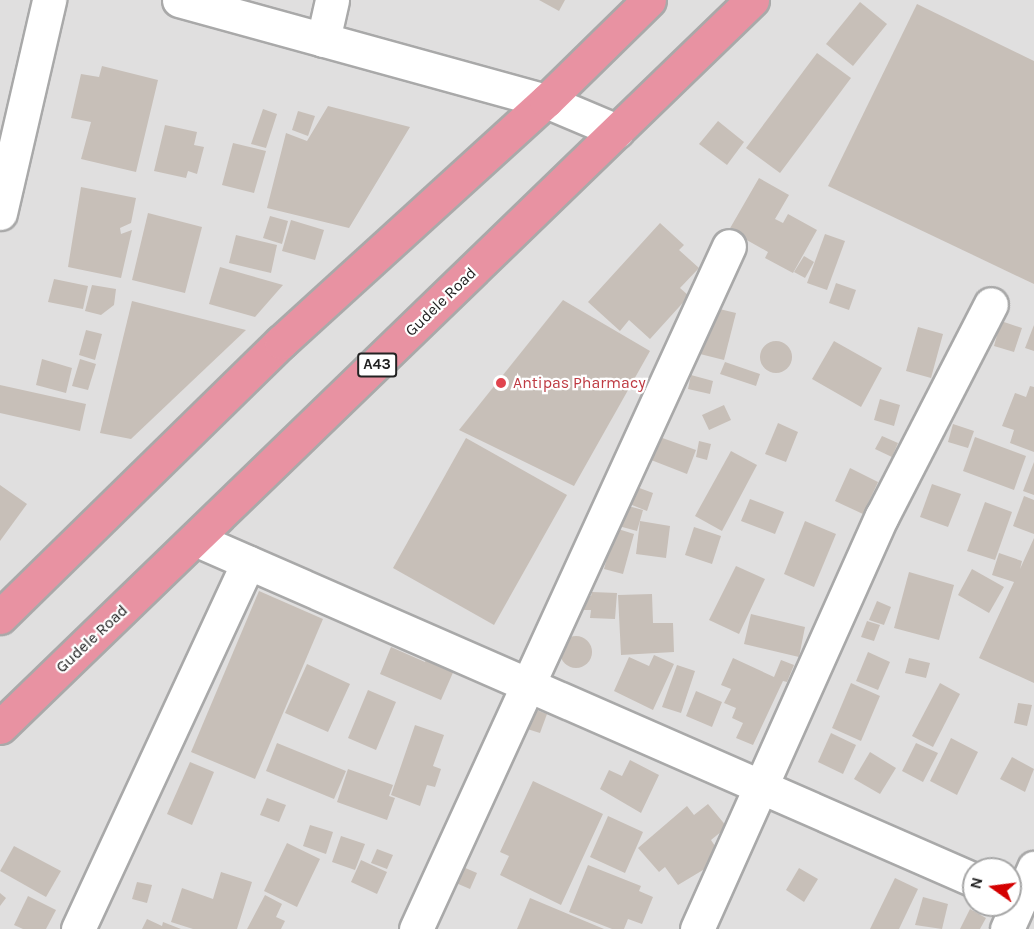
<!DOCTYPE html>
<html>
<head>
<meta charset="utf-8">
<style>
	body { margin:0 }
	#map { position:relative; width:1034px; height:929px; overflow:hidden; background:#f2efe9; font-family:Karla,sans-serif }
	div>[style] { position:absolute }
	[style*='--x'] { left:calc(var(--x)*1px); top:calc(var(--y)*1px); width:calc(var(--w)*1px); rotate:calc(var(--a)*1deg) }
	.residential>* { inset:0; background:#e0dfdf }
	.building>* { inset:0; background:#c7bfb8 }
	.round { border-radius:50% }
	.roads { filter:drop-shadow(2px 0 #a9a9a9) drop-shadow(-2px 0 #a9a9a9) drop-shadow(0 2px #a9a9a9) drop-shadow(0 -2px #a9a9a9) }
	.street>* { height:33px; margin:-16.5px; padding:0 16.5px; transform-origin:16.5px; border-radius:16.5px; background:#fff }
	.highway>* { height:33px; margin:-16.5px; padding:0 16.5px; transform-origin:16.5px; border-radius:16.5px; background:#e892a2 }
	.dots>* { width:16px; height:16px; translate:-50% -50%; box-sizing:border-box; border:3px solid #fff; border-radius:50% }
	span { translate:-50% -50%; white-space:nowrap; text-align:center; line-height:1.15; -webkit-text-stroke:4.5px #fff; paint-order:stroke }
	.shield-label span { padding:2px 4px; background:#fff; border:2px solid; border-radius:4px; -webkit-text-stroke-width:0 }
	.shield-label { font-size:15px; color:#222; font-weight:700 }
	.street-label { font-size:16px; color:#222 }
	.health-label { font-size:16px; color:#be3a42 }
	.left { translate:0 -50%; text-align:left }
	.north { position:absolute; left:962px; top:857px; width:60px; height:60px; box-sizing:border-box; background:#fff; border:2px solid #a7a7a7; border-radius:50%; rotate:284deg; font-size:16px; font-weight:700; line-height:24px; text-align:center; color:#222 }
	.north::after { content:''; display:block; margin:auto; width:21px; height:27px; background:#d40000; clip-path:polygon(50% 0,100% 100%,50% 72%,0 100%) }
</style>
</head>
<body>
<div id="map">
	<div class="residential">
		<div style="clip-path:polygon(evenodd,0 0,1034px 0,1034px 929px,0 929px,0 0,974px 869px,1010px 869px,1010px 905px,974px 905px,974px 869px)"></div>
	</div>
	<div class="building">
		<div style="clip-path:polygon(539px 0,565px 0,559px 11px)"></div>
		<div style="clip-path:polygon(860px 2px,887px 24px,853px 66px,826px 44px)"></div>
		<div style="clip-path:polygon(917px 4px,1034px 61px,1034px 284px,828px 186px)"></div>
		<div style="clip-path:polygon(817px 53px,851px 78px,780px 173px,746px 148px)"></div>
		<div style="clip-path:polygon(102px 66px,158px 80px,136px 172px,81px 159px,91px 122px,71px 118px,81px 74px,99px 77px)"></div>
		<div style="clip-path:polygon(328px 106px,410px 127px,349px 228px,267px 208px,286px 133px,307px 141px)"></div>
		<div style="clip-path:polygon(263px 109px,277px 114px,266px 148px,251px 144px)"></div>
		<div style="clip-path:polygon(298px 111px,315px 116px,308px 136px,292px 130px)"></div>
		<div style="clip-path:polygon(718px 121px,744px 142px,727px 165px,699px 144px)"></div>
		<div style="clip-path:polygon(165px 125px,197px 132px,194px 145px,204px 147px,197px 174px,188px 171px,186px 178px,154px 171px)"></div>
		<div style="clip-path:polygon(233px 143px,266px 151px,254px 193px,222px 185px)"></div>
		<div style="clip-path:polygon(759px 178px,789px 195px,775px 219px,783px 223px,788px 214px,817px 230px,793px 273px,765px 258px,768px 252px,729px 230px)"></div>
		<div style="clip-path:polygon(81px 187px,136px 198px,131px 223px,120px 228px,121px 234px,132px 230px,121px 278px,68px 267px)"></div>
		<div style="clip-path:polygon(148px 213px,202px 227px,185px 293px,132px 280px)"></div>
		<div style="clip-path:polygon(270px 216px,288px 221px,282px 244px,263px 238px)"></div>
		<div style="clip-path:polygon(291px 220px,324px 230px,315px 260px,282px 251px)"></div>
		<div style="clip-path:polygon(660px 223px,684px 245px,679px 250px,699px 268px,680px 288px,689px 296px,650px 339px,629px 320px,620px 331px,588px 302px)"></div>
		<div style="clip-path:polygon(825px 234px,845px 241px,827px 290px,807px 283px)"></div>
		<div style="clip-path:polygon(236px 235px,277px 245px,271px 273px,229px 263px)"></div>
		<div style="clip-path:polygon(804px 256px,814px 262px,805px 278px,794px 272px)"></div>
		<div style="clip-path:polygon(220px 267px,283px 285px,255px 317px,209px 304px)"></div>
		<div style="clip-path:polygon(54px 279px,88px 286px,83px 309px,48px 302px)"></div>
		<div style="clip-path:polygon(836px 283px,856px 290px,849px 310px,829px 303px)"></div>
		<div style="clip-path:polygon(92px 285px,116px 289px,114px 305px,101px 315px,85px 311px)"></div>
		<div style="clip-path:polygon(563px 300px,650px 351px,574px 486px,459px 430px)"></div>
		<div style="clip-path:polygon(132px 301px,246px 330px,131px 439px,100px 433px)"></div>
		<div style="clip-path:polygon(707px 306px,736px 313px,724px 360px,696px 353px)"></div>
		<div style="clip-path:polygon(1001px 321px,1022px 328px,1014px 352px,994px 346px)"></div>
		<div style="clip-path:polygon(1034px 325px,1034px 351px,1025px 348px)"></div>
		<div style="clip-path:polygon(918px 327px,943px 334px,931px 378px,906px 371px)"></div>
		<div style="clip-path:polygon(86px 330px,102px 334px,95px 360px,79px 355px)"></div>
		<div style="clip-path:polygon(834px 341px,882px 368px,861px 407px,812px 379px)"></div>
		<div class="round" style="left:760px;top:341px;width:32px;height:32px"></div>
		<div style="clip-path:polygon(42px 359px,72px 368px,66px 393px,36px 385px)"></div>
		<div style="clip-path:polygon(80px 359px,96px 364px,88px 390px,72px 386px)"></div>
		<div style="clip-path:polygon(725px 362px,760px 374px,756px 386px,720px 374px)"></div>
		<div style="clip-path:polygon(691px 375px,713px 381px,710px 394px,688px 389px)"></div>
		<div style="clip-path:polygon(0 385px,86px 404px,80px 431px,0 413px)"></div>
		<div style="clip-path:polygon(1030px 386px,1034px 387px,1034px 452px,1010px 443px,1014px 430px,1002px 426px,1015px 393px,1026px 397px)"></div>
		<div style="clip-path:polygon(880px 399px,900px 405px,894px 426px,874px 420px)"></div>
		<div style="clip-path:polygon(724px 405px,731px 420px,709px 430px,702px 415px)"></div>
		<div style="clip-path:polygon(778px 423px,798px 432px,786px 462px,765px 454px)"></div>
		<div style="clip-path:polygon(953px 424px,974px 431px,968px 448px,948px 442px)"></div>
		<div style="clip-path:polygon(654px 435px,696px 450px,687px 474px,646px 458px)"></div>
		<div style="clip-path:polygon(882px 436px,898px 443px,892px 457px,875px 449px)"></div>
		<div style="clip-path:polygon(975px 437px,1026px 456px,1014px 490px,963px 471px)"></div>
		<div style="clip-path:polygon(466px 438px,567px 495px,494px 625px,393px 568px)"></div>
		<div style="clip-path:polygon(699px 441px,711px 444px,707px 460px,696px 457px)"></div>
		<div style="clip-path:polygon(731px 451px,757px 465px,722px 531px,695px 516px)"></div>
		<div style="clip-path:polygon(1034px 462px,1034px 495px,1023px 491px)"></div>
		<div style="clip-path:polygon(850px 468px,878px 482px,863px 514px,835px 501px)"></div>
		<div style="clip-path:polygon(932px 484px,961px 494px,948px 527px,920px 517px)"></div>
		<div style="clip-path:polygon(0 485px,27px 504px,0 541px)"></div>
		<div style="clip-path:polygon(634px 486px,653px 493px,647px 511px,627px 503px)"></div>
		<div style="clip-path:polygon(1024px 496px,1034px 500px,1034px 534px,1013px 526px)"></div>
		<div style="clip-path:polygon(750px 499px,784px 512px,775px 534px,741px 521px)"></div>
		<div style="clip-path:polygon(985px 502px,1012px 512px,995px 560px,967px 551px)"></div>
		<div style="clip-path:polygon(621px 504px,643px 510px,637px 531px,615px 525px)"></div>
		<div style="clip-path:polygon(640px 521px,670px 526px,666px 558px,636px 554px)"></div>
		<div style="clip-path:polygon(805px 521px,836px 534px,814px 587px,784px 574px)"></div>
		<div style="clip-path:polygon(694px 527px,721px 536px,712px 564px,685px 555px)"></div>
		<div style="clip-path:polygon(615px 528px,634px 534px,623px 574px,604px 569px)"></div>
		<div style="clip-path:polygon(1034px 538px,1034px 683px,979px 658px,1014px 582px,992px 575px,999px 553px,1022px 561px,1020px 569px)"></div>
		<div style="clip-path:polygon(736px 566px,765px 579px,739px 634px,709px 620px)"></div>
		<div style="clip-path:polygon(972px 569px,1004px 587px,989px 613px,958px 595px)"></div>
		<div style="clip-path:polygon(909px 572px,954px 585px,939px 640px,894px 628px)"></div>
		<div style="clip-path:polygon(259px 591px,323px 619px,255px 779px,191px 752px)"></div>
		<div style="clip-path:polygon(592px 592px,617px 593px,615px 619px,590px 618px,591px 610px,583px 610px,584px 596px,591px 596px)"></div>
		<div style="clip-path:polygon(652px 594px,653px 623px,673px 623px,674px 652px,621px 655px,618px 595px)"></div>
		<div style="clip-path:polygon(877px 601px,891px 607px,884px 625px,869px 620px)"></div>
		<div style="clip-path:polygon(751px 614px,805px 627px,799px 657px,744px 644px)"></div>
		<div style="clip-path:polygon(867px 621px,880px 625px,874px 641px,861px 637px)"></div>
		<div class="round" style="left:560px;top:636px;width:32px;height:32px"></div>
		<div style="clip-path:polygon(391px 647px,425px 662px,427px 656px,455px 668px,441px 700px,380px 674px)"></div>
		<div style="clip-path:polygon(868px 652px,890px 662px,878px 690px,856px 681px)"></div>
		<div style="clip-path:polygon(654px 655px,674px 664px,653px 710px,614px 691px,629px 657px,649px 666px)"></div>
		<div style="clip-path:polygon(733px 658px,774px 677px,781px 660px,794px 665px,787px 682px,783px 681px,753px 745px,736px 738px,743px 723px,732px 718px,736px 708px,724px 703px,731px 689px,721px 685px)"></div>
		<div style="clip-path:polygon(909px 658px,930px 663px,926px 678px,905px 673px)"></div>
		<div style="clip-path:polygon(307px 664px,350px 684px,328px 732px,285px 713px)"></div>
		<div style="clip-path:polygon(677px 665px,695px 671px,681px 713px,662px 707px)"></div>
		<div style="clip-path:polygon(851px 683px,880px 696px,861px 741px,832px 728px)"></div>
		<div style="clip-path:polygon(940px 683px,960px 694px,933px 747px,912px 736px)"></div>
		<div style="clip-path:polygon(368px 690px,396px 702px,376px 750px,348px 738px)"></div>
		<div style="clip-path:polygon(696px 691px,722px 702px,712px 727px,686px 716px)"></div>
		<div style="clip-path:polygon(1018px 703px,1032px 705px,1027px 726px,1014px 723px)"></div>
		<div style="clip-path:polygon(528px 707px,547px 714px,540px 733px,521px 727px)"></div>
		<div style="clip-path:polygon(415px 725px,444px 735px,433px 766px,441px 769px,435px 787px,427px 785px,420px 806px,391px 795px)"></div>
		<div style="clip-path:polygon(831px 733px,856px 745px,843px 774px,818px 762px)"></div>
		<div style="clip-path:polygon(951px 738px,978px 752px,957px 795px,930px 781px)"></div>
		<div style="clip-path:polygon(277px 743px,346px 771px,334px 799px,266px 771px)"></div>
		<div style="clip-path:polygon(916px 743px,938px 753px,923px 782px,902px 771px)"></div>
		<div style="clip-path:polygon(870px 752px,896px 768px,880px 794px,854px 779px)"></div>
		<div style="clip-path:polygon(1012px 757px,1034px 769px,1025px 792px,1000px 779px)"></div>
		<div style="clip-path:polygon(630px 760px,659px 775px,641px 813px,600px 789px,609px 770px,622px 776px)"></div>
		<div style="clip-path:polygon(190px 762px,214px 772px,192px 825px,167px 814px)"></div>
		<div style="clip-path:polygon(348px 769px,393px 785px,389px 796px,395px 798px,387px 820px,337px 802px)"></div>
		<div style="clip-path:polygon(533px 781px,603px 814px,561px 905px,500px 875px,509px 856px,500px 852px)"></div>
		<div style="clip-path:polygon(267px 798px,286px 805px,279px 822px,260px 815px)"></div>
		<div style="clip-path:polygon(708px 804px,727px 827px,711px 840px,723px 858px,678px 885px,665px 867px,659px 872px,638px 848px,687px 806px,694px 815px)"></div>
		<div style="clip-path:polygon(608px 816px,643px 832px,625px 873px,590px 857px)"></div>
		<div style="clip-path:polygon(310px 825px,333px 832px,326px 854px,303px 846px)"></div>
		<div style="clip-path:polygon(341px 836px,365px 844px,355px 870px,332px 862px)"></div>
		<div style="clip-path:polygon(287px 843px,320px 859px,297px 907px,264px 891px)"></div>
		<div style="clip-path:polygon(14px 846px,61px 871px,46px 897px,0 871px)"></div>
		<div style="clip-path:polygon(377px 849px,393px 855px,387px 869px,371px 863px)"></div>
		<div style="clip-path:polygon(361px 860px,387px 872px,377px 894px,351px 882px)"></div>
		<div style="clip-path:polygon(456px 864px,477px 873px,470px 889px,449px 880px)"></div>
		<div style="clip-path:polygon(588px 865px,641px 886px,639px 891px,653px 897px,642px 924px,628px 919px,624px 929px,612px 929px,569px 912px)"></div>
		<div style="clip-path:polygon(799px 868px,818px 879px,804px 902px,786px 890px)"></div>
		<div style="clip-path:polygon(221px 872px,252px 882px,237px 929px,193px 929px,171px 922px,182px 888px,213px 899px)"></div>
		<div style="clip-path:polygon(895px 878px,918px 889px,899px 929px,870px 929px)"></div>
		<div style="clip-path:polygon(137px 882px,152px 885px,147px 903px,132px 899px)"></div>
		<div style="clip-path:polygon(0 893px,6px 898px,0 906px)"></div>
		<div style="clip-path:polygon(265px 895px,282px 904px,276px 917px,285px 921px,281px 929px,247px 929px)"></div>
		<div style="clip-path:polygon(28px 896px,56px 910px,46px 929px,23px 929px,14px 925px)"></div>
		<div style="clip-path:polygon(923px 897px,948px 904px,942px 929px,915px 925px)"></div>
		<div style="clip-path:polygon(530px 898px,604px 929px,517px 929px)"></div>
		<div style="clip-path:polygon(970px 909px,986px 918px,980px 929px,960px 929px)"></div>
		<div style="clip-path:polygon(147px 919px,162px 926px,163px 922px,181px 929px,142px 929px)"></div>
	</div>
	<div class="roads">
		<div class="street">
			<div style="--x:179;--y:0;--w:381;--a:15.4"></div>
			<div style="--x:546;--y:101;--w:77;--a:22.9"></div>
			<div style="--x:323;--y:40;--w:41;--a:-77.3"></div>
			<div style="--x:0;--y:213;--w:219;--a:-77"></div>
			<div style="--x:197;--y:540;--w:848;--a:23.63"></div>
			<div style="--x:78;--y:929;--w:404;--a:-65.1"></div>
			<div style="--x:416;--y:929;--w:751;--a:-65.38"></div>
			<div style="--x:697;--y:929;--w:453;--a:-65.9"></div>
			<div style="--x:882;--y:516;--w:238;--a:-62.8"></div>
			<div style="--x:1007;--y:929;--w:67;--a:-66.1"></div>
		</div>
		<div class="highway">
			<div style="--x:0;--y:617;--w:393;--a:-44.4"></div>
			<div style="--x:281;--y:342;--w:358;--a:-42.3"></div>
			<div style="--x:546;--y:101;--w:144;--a:-44.4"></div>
			<div style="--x:0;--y:727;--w:1046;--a:-44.03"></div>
		</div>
	</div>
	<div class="dots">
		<div style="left:501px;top:383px;background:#e0444e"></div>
	</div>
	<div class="shield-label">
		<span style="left:377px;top:365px">A43</span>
	</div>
	<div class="street-label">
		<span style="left:441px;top:302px;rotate:-44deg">Gudele Road</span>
		<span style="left:92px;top:639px;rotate:-43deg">Gudele Road</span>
	</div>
	<div class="health-label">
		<span class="left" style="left:513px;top:383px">Antipas Pharmacy</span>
	</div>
	<div class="north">N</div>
</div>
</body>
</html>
